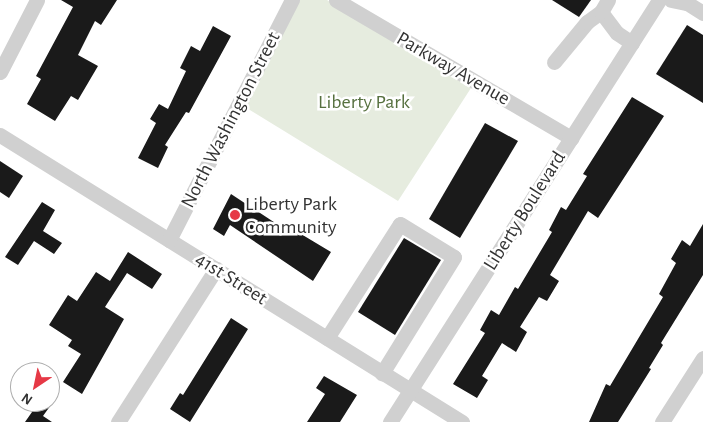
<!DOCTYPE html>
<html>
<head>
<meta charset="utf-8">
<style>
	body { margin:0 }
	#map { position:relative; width:703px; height:422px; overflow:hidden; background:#fff; font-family:"Alegreya Sans",sans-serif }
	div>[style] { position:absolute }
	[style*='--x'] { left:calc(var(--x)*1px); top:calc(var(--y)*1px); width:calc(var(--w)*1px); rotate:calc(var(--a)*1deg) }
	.green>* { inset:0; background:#e6ecdf }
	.building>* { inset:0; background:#1a1a1a }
	.minor>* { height:15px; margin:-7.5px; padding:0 7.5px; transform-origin:7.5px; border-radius:7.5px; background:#d0d0d0 }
	.dots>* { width:14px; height:14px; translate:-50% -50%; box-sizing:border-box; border:2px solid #fff; border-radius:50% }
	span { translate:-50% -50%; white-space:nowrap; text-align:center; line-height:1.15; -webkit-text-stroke:5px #fff; paint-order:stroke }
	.street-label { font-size:20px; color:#333 }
	.park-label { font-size:20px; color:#56703f }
	.poi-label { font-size:20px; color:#333 }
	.left { translate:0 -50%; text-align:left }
	.north { position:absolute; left:10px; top:362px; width:50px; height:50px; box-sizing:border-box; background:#fff; border:1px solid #adadad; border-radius:50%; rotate:214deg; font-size:14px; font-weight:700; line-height:20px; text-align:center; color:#333 }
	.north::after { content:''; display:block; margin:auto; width:18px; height:22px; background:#e63946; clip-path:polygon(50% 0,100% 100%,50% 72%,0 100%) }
</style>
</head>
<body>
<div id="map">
	<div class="green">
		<div style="clip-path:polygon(300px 0,327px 0,471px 88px,398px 201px,245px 107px)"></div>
	</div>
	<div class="building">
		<div style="clip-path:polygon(61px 0,117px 0,101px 25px,95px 21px,78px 55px,98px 66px,78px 100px,71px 96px,55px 121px,27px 104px,41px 79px,36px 76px,73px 7px)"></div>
		<div style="clip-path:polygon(552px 0,591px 0,579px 17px)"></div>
		<div style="clip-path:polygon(687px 25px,703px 35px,703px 103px,656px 74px)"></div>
		<div style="clip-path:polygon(213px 26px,231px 36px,189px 113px,186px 112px,165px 145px,168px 147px,158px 168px,138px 158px,156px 123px,150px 119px,159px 104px,168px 109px,186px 71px,180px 68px,191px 46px,200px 51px)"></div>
		<div style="clip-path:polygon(632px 97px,664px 116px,598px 218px,588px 211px,550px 275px,559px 281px,547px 301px,539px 297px,520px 327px,527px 332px,516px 352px,502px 343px,482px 376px,488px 380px,477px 398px,453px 384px,485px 333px,480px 330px,491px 310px,499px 315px,515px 287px,518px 289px,552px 232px,549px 230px,561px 207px,566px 210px,587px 176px,583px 174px)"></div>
		<div style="clip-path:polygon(485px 123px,518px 141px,460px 238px,429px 219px)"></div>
		<div style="clip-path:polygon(0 161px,23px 176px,9px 198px,0 192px)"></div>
		<div style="clip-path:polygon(231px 194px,289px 232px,291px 228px,331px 252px,313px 281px,230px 225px,224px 236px,213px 229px)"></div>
		<div style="clip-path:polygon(42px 202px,55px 210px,43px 231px,62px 243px,54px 254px,34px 241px,18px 265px,5px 257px)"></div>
		<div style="clip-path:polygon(703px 224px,703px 275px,661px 343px,663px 345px,649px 368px,651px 369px,618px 422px,589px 422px,606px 384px,610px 386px,663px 297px,659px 294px,676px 263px,671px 259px,682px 240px,690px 246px)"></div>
		<div style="clip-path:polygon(404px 238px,441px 260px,395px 335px,358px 312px)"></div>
		<div style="clip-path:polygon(128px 252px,162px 274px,152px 289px,127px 273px,105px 307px,124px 319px,82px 394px,63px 382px,81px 354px,68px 346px,72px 340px,49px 325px,68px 295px,77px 301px,96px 272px,110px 281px)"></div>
		<div style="clip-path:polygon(231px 318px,248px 329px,190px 422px,170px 409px,180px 393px,183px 395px)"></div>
		<div style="clip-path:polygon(324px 376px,357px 395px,340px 422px,307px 422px,325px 394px,316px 388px)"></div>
		<div style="clip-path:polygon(39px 402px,53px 402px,43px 416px,52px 422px,25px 422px)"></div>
	</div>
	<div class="minor">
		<div style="--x:336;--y:0;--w:273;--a:30.4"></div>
		<div style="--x:671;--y:0;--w:16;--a:11"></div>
		<div style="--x:687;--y:3;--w:19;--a:32"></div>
		<div style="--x:601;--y:12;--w:26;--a:53"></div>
		<div style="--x:617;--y:33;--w:18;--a:34"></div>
		<div style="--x:554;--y:62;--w:52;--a:-50.5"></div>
		<div style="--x:587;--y:22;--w:17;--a:-36"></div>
		<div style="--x:601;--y:12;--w:14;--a:-60"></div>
		<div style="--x:0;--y:72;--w:81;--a:-62.8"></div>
		<div style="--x:0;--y:135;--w:544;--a:31.85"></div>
		<div style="--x:169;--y:240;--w:270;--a:-62.9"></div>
		<div style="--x:327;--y:338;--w:135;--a:-57.4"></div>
		<div style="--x:400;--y:224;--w:63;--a:31.4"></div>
		<div style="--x:454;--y:257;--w:137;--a:121.8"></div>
		<div style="--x:118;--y:422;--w:182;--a:-57.4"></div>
		<div style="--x:390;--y:422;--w:500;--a:-57.48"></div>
		<div style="--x:662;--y:422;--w:76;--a:-57.4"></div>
	</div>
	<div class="dots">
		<div style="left:235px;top:215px;background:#e63946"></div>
	</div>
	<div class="street-label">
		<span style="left:453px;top:69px;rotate:30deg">Parkway Avenue</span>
		<span style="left:231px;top:120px;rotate:-63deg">North Washington Street</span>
		<span style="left:525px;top:211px;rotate:-58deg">Liberty Boulevard</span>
		<span style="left:231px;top:279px;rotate:32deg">41st Street</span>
	</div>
	<div class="park-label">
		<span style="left:364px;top:102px">Liberty Park</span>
	</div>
	<div class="poi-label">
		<span class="left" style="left:245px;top:216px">Liberty Park<br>Community</span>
	</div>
	<div class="north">N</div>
</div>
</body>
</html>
